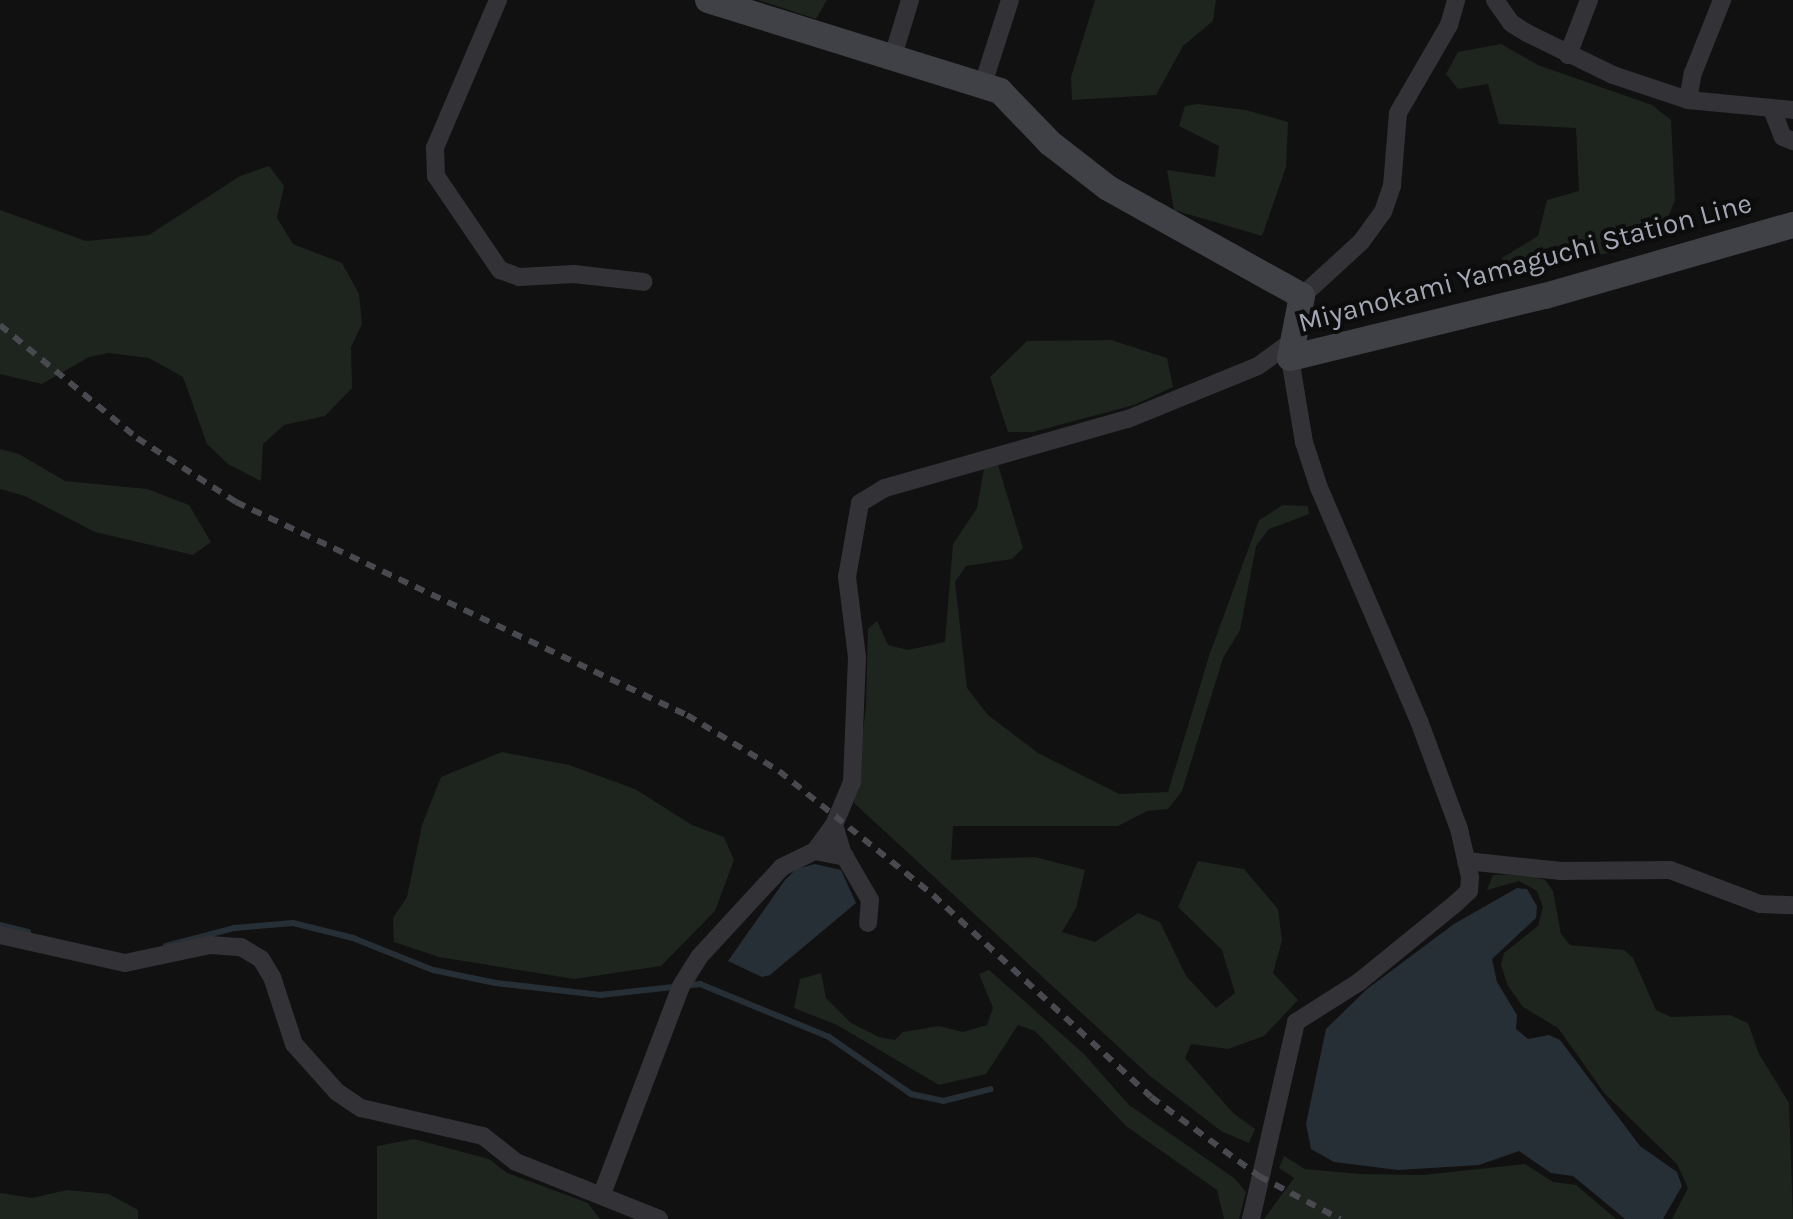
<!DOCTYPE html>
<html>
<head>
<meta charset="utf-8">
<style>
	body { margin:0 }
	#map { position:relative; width:1793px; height:1219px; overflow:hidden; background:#111112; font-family:Karla,sans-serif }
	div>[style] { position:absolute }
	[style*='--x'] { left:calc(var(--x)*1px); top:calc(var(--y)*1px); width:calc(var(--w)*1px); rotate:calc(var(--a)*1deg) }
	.green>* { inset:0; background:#1d251e }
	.water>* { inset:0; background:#272f36 }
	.stream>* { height:6px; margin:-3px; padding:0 3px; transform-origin:3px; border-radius:3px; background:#272f36 }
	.street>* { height:18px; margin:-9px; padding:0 9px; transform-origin:9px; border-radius:9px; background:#323237 }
	.secondary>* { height:26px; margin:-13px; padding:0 13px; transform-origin:13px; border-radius:13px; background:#404147 }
	.rail>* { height:6px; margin-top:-3px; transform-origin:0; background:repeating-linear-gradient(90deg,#494a50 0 10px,transparent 0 18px) }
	span { translate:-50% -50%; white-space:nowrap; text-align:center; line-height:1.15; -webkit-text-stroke:8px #0c0c0d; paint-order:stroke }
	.street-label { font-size:28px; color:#a2a7b3 }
</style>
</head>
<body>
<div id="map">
	<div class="green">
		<div style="clip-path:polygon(758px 0,827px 0,816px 19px)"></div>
		<div style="clip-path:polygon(1095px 0,1216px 0,1213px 21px,1183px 46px,1156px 95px,1072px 100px,1071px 77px)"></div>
		<div style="clip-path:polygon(1501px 44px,1538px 65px,1652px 105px,1671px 120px,1675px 200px,1665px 225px,1643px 241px,1608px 253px,1506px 277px,1502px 258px,1538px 236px,1547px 200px,1579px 191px,1576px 128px,1499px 124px,1488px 84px,1458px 89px,1446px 74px,1458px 52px)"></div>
		<div style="clip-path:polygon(1198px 104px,1246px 110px,1288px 122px,1286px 167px,1262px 236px,1174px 210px,1167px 170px,1215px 177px,1219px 146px,1179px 126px,1185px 106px)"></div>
		<div style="clip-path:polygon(269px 166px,284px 186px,277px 218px,293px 244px,342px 263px,359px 294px,362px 324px,351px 347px,352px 388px,325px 416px,284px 425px,263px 444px,261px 481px,228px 464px,207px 444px,183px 377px,149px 358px,109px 353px,89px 357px,42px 384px,0 374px,0 210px,86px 241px,149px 235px,240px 176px)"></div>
		<div style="clip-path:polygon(1111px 340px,1167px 358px,1173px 387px,1134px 405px,1033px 432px,1008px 432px,990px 377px,1027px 341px)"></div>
		<div style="clip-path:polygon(0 449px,19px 454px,65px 481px,147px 489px,189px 505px,211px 542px,193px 555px,95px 532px,25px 496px,0 489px)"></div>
		<div style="clip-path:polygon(998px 465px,1023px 548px,1012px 559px,966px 566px,955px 582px,967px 688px,988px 715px,1038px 753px,1119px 794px,1168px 792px,1210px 653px,1259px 520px,1283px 505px,1308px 506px,1309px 514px,1269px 529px,1256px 546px,1240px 630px,1223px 658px,1182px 791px,1168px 809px,1147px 811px,1118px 826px,953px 826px,951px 860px,1035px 857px,1085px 870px,1076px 908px,1062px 932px,1095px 942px,1138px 913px,1160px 922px,1186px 976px,1216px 1008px,1235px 993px,1222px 950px,1178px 907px,1198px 861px,1244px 869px,1278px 909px,1282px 940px,1273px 973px,1298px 1000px,1264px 1036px,1228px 1049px,1191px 1044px,1185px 1058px,1233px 1113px,1255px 1129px,1249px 1143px,1221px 1131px,1150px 1076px,854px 803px,866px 707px,868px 629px,877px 621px,888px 645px,908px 650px,945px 642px,953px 544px,977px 508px,984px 469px)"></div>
		<div style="clip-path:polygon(502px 752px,569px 765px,635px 789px,692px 825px,724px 837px,734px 860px,715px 911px,661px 966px,574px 979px,439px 957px,394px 942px,393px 918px,407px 897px,422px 825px,441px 777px)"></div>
		<div style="clip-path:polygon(1526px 874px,1545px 880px,1553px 891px,1561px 934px,1570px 945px,1624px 950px,1633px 958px,1656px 1010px,1671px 1017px,1730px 1015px,1748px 1023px,1759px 1054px,1789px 1103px,1793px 1219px,1672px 1219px,1688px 1188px,1677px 1164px,1605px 1094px,1558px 1028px,1523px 1007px,1508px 986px,1501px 965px,1504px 953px,1538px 926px,1543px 907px,1537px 891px,1519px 881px,1487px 890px,1493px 875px)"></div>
		<div style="clip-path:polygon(989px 970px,1083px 1053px,1129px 1105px,1234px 1178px,1246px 1192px,1239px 1219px,1224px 1219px,1217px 1190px,1126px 1126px,1035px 1031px,1018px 1025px,986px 1074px,939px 1085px,837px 1025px,794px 1008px,800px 979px,821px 973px,826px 998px,851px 1023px,879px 1037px,895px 1040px,903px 1032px,939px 1026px,963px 1032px,987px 1025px,993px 1008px,979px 974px)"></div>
		<div style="clip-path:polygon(414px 1139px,489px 1159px,507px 1173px,588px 1203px,600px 1219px,377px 1219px,377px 1146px)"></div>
		<div style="clip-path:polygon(1284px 1156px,1305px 1169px,1360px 1174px,1423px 1175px,1525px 1164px,1553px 1182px,1576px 1185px,1616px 1219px,1264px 1219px,1294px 1178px,1279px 1168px)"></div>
		<div style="clip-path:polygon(67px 1190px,109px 1194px,138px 1210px,138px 1219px,0 1219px,0 1193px,32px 1198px)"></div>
	</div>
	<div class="water">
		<div style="clip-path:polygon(815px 864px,841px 870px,856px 903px,770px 975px,762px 977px,728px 961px,785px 880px,796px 869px)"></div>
		<div style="clip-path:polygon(1517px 888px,1527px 889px,1537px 906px,1536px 918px,1492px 959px,1497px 982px,1517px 1015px,1516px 1029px,1528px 1039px,1549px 1035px,1560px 1040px,1640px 1146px,1677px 1172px,1682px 1186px,1663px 1219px,1625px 1219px,1573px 1176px,1551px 1173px,1519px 1151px,1479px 1165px,1398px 1170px,1334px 1162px,1311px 1149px,1306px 1124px,1326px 1029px,1367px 989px,1454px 924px)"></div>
	</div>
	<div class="stream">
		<div style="--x:0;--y:925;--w:29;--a:14"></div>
		<div style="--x:166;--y:946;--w:70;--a:-14.8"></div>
		<div style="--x:234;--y:928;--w:59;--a:-4.8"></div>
		<div style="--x:293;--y:923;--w:62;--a:14"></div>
		<div style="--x:353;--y:938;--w:86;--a:21.8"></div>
		<div style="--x:433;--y:970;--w:64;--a:11.7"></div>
		<div style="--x:496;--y:983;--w:105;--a:6.6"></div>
		<div style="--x:600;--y:995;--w:101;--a:-6.3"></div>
		<div style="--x:700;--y:984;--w:139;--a:22.3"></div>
		<div style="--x:829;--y:1037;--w:100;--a:34.8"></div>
		<div style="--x:911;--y:1094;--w:33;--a:12"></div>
		<div style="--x:943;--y:1101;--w:49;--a:-14"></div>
	</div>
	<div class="street">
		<div style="--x:498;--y:0;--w:161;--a:113.1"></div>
		<div style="--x:435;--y:148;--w:28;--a:88"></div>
		<div style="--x:436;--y:176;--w:114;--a:55.8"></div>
		<div style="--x:500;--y:270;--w:20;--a:20"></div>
		<div style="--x:519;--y:277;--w:55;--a:-3.1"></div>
		<div style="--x:574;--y:274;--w:70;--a:6.5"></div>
		<div style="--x:1495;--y:0;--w:28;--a:55"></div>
		<div style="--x:1511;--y:23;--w:19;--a:32"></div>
		<div style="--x:1527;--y:33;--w:96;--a:26"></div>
		<div style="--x:1613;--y:75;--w:79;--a:18.4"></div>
		<div style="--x:1688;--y:100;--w:105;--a:5.4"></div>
		<div style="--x:1568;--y:55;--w:59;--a:-69.1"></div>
		<div style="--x:893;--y:56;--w:59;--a:-73.1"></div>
		<div style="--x:983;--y:84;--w:88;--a:-72.2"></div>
		<div style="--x:1688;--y:100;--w:27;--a:-80"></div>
		<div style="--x:1693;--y:73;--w:79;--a:-68.3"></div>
		<div style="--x:1772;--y:109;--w:30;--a:69"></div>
		<div style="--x:1783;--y:137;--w:11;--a:22"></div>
		<div style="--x:1302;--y:296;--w:80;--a:-42.5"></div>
		<div style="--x:1361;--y:242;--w:37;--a:-54"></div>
		<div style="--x:1383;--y:212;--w:28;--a:-71"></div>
		<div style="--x:1392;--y:186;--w:73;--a:-85.3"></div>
		<div style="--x:1398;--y:113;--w:102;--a:-59.9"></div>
		<div style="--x:1449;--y:25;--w:26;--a:-74"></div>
		<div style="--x:834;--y:825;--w:47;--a:-67.3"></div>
		<div style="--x:852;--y:782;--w:125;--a:-87.7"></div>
		<div style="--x:857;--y:657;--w:81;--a:-97.1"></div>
		<div style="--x:847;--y:577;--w:75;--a:-80"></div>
		<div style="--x:860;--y:503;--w:29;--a:-31"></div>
		<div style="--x:885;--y:488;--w:253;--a:-15.9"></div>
		<div style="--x:1128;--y:419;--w:140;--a:-22.2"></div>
		<div style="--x:1258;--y:366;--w:41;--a:-36"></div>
		<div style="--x:815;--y:851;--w:32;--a:-54"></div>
		<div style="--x:834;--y:825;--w:34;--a:73"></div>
		<div style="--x:1466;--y:861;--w:96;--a:6"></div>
		<div style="--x:1561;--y:871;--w:109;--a:-0.5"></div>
		<div style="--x:1670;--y:870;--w:96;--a:20.7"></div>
		<div style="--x:1760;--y:904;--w:33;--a:2"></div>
		<div style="--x:0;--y:935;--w:128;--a:12.6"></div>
		<div style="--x:125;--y:963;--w:87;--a:-12"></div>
		<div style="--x:210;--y:945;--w:31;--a:4"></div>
		<div style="--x:241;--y:947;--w:23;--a:31"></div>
		<div style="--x:261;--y:959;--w:21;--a:59"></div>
		<div style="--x:272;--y:977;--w:71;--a:71.8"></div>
		<div style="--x:294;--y:1044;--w:64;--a:48.1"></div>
		<div style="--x:337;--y:1092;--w:29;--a:34"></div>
		<div style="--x:361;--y:1108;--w:125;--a:12.9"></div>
		<div style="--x:483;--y:1136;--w:42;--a:38.2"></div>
		<div style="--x:516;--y:1162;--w:154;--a:21.7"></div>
		<div style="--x:602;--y:1194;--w:222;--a:-69.2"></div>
		<div style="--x:681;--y:986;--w:34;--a:-58"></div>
		<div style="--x:699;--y:957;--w:122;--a:-47.3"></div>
		<div style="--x:782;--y:867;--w:37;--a:-26"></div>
		<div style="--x:815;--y:851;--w:31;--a:11"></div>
		<div style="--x:845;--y:857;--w:50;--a:59.8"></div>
		<div style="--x:870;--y:900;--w:23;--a:95"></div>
		<div style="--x:1251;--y:1219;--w:202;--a:-77.1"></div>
		<div style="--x:1296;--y:1022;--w:75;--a:-32.4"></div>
		<div style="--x:1359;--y:982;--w:124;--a:-39.1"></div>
		<div style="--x:1455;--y:904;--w:19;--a:-43"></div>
		<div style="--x:1469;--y:891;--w:14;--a:-86"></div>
		<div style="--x:1470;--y:877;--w:49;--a:-102.9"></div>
		<div style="--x:1459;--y:829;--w:115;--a:-110.3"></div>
		<div style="--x:1419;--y:721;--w:254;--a:-113.2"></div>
		<div style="--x:1319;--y:488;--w:48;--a:-108.1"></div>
		<div style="--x:1304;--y:442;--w:85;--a:-99.5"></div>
	</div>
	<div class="secondary">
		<div style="--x:708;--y:0;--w:306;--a:17.3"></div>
		<div style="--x:1000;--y:91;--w:72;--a:46.1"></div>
		<div style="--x:1050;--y:143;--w:73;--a:37.8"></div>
		<div style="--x:1108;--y:188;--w:222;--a:29.1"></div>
		<div style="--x:1302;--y:296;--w:63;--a:101"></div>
		<div style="--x:1290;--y:358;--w:262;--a:-13.7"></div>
		<div style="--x:1545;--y:296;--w:258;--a:-16"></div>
	</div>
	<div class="rail">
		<div style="--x:0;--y:325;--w:178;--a:39.5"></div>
		<div style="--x:137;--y:438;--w:118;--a:32.9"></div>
		<div style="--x:236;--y:502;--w:499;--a:25.3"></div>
		<div style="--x:687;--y:715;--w:108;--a:31.3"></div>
		<div style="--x:779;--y:771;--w:198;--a:38.8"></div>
		<div style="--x:933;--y:895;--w:297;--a:42.8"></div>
		<div style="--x:1151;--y:1097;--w:134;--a:36.2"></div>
		<div style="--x:1259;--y:1176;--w:92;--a:28"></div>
	</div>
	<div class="street-label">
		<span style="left:1525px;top:263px;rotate:-15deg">Miyanokami Yamaguchi Station Line</span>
	</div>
</div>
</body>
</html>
